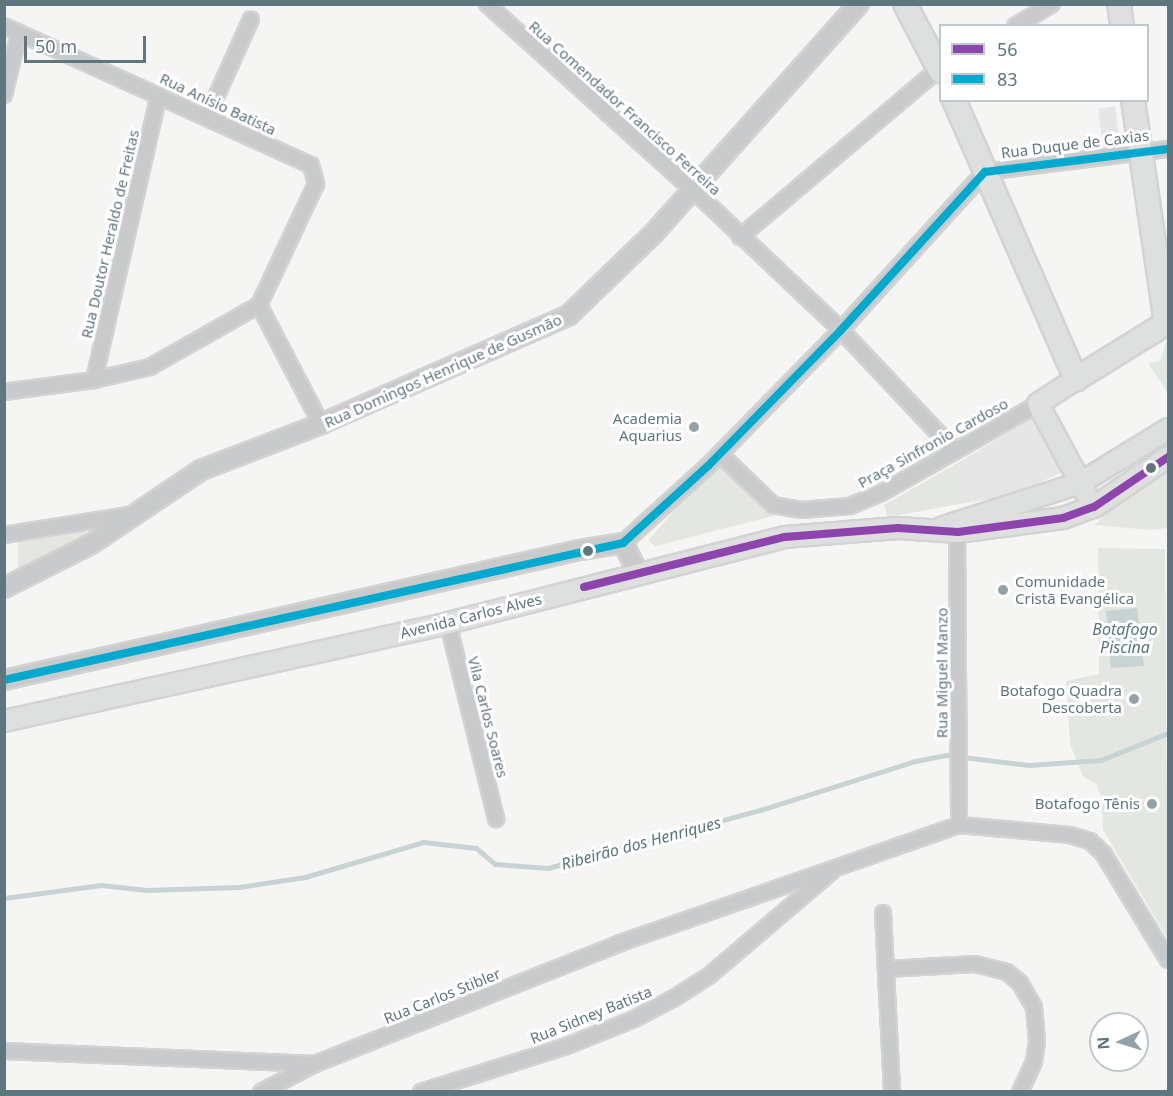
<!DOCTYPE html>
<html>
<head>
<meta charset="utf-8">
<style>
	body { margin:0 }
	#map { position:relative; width:1173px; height:1096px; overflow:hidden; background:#f5f5f4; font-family:"Noto Sans",sans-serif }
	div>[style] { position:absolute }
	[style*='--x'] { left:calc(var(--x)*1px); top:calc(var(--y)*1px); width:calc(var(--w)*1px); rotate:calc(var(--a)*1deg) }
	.built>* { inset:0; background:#e5e6e5 }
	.green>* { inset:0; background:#e4e7e1 }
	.water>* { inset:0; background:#c8d3d4 }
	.stream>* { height:5px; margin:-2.5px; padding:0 2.5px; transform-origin:2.5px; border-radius:2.5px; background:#c8d3d4 }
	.roads { filter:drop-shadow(2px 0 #d2d3d3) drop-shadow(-2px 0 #d2d3d3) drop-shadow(0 2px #d2d3d3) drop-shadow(0 -2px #d2d3d3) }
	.minor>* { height:14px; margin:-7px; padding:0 7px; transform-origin:7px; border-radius:7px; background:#c9cacb }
	.tertiary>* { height:18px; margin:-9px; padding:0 9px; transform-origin:9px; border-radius:9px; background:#c9cacb }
	.secondary>* { height:20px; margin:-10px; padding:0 10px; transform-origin:10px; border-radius:10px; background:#dedfdf }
	.primary>* { height:22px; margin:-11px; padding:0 11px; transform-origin:11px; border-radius:11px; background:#dedfdf }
	.bus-1>* { height:8px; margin:-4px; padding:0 4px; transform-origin:4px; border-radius:4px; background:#8e44ad }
	.bus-2>* { height:8px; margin:-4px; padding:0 4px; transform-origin:4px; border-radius:4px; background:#00a9ce }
	.dots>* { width:16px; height:16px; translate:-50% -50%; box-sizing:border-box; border:3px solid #fff; border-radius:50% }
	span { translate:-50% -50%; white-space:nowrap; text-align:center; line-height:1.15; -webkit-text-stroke:6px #fff; paint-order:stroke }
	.street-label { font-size:15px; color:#60767f }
	.poi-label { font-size:15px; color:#60767f }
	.right { translate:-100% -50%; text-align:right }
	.left { translate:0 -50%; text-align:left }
	.water-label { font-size:16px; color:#5a767a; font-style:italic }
	.frame { position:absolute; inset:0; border:6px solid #60767f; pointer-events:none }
	.legend { position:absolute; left:939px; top:24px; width:210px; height:78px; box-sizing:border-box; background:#fff; border:2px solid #bfc8cc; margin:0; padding:8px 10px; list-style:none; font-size:18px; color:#60767f }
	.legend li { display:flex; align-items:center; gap:12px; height:30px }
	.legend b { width:30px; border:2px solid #bfc8cc }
	.north { position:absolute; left:1089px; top:1012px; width:60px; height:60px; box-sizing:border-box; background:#fff; border:2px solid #bfc8cc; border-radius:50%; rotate:266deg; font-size:16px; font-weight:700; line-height:24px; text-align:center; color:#60767f }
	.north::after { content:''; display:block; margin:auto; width:21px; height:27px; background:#94a2a8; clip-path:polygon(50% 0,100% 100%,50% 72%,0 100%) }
	.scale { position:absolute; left:24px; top:36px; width:122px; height:27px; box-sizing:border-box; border:3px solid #60767f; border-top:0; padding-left:8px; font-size:18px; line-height:21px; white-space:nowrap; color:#60767f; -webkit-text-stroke:4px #fff; paint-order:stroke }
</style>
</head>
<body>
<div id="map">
	<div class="built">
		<div style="clip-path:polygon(1115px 106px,1120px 145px,1103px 147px,1098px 109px)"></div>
		<div style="clip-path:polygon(1037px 415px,1062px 472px,1012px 496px,971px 502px,958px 463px)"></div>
	</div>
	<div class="green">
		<div style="clip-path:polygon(1168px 337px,1168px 393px,1148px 363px,1160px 361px)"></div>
		<div style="clip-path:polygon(720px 457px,773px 516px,656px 546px,648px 541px)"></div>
		<div style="clip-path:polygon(958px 463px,971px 502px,888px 517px,884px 505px)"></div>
		<div style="clip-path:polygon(1168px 465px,1168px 528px,1151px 530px,1095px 525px,1128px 491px)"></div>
		<div style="clip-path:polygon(87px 529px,76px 546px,18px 571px,18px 540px)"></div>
		<div style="clip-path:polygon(1098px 548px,1165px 549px,1168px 939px,1103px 830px,1101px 796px,1096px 784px,1083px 776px,1070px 744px,1066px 681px,1099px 674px)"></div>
	</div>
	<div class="water">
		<div style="clip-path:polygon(1137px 608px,1144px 666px,1111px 668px,1106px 611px)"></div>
	</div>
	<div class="stream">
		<div style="--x:4;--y:898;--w:98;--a:-7.6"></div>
		<div style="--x:101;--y:885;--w:46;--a:6.2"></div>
		<div style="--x:147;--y:890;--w:92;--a:-1.9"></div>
		<div style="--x:239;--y:887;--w:67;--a:-8.6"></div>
		<div style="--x:305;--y:877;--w:123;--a:-16.5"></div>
		<div style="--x:423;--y:842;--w:53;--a:6.5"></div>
		<div style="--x:476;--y:848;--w:25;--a:40"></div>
		<div style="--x:495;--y:864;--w:53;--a:4.3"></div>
		<div style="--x:548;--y:868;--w:220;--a:-15.3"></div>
		<div style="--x:760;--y:810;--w:163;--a:-17.5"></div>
		<div style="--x:915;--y:761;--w:32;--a:-11"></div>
		<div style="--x:946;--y:755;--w:84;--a:6.9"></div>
		<div style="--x:1029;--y:765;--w:72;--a:-4"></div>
		<div style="--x:1101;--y:760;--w:72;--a:-21.9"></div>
	</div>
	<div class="roads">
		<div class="minor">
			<div style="--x:487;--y:4;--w:276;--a:42.1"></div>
			<div style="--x:692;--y:189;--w:205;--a:43.4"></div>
			<div style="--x:841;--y:330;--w:166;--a:46.7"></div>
			<div style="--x:4;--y:26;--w:337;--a:24.4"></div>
			<div style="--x:311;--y:165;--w:20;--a:75"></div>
			<div style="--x:316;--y:184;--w:134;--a:115.2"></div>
			<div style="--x:259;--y:305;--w:125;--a:150.4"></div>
			<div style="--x:150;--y:367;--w:57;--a:166.9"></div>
			<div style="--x:94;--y:380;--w:91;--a:172.4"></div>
			<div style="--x:1015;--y:26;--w:43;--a:-30.7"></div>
			<div style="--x:4;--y:95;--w:64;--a:-76.4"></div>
			<div style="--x:207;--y:117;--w:107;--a:-65.8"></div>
			<div style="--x:740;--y:237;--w:262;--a:-40.2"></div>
			<div style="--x:259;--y:305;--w:134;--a:62.5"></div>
			<div style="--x:94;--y:380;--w:292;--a:-77.2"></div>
			<div style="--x:720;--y:454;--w:74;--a:43.9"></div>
			<div style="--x:773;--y:505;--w:28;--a:10"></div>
			<div style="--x:801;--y:510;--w:49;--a:-4.7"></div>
			<div style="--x:850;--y:506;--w:36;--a:-23"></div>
			<div style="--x:883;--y:492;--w:178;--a:-29.6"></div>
			<div style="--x:957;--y:525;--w:300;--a:89.6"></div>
			<div style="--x:4;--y:535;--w:127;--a:-9.1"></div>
			<div style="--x:623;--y:543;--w:115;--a:-42.2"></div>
			<div style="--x:708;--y:466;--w:190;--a:-45.6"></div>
			<div style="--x:841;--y:330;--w:214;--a:-47.7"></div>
			<div style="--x:985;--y:172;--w:184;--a:-7.2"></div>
			<div style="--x:448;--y:623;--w:202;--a:76.2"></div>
			<div style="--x:883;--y:913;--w:179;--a:87.1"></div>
			<div style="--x:887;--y:969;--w:88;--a:-3.3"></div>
			<div style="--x:975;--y:964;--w:33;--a:14"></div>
			<div style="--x:1007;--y:972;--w:17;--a:40"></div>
			<div style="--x:1020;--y:983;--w:28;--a:60"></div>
			<div style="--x:1034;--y:1007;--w:35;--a:85"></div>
			<div style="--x:1037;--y:1042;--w:20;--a:99"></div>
			<div style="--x:1034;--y:1062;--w:33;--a:115"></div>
			<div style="--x:4;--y:1051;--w:311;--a:2.4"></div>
			<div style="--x:315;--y:1064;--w:328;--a:-21.6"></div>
			<div style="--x:620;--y:943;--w:359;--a:-19.2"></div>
			<div style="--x:959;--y:825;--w:111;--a:5.1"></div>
			<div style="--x:1070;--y:835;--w:21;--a:17"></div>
			<div style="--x:1090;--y:841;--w:18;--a:43"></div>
			<div style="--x:1103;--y:853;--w:125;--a:58.7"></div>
			<div style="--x:261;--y:1092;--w:59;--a:-27.4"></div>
			<div style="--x:421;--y:1092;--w:150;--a:-17.5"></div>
			<div style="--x:564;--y:1047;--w:75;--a:-21.8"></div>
			<div style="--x:634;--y:1019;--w:47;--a:-27.6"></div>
			<div style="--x:676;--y:997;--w:40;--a:-32.9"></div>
			<div style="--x:710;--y:975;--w:160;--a:-40.4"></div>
		</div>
		<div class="tertiary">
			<div style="--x:4;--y:588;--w:97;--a:-26.8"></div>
			<div style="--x:91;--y:544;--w:133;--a:-33.9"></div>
			<div style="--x:201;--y:470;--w:129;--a:-21"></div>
			<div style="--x:321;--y:424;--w:271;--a:-23.7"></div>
			<div style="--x:569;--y:315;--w:117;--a:-44"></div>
			<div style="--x:653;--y:234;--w:309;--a:-48.2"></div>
			<div style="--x:4;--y:680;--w:590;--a:-12.72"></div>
			<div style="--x:580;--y:550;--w:44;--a:-9.2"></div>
			<div style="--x:623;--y:543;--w:34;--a:63"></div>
		</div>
		<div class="secondary">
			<div style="--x:1076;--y:379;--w:45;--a:146.7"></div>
			<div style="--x:1038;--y:404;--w:101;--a:61.7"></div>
			<div style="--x:943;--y:527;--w:144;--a:-17.8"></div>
			<div style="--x:1080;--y:483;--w:103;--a:-31.5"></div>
			<div style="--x:4;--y:721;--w:455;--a:-12.4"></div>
			<div style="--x:448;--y:623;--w:348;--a:-14.3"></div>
			<div style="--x:785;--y:537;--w:113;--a:-4.6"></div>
			<div style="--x:898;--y:528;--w:60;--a:3.8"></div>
			<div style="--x:958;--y:532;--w:106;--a:-7.6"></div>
			<div style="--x:1063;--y:518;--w:33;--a:-20"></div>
			<div style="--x:1094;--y:507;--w:89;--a:-34"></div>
		</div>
		<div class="primary">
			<div style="--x:905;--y:4;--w:76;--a:62.4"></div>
			<div style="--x:1119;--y:4;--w:22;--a:82"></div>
			<div style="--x:954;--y:100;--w:305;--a:66.4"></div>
			<div style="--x:1076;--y:379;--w:108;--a:-31.8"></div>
			<div style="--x:1133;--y:100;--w:226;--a:81.6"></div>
		</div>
	</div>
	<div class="bus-1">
		<div style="--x:584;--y:587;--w:207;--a:-14"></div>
		<div style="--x:785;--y:537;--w:113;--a:-4.6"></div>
		<div style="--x:898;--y:528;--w:60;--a:3.8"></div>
		<div style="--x:958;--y:532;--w:106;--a:-7.6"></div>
		<div style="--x:1063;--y:518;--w:33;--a:-20"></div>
		<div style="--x:1094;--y:507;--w:89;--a:-34"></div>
	</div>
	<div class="bus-2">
		<div style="--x:4;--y:680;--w:634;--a:-12.48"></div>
		<div style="--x:623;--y:543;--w:115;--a:-42.2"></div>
		<div style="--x:708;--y:466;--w:190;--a:-45.6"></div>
		<div style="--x:841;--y:330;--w:214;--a:-47.7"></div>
		<div style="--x:985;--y:172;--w:184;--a:-7.2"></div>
	</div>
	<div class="dots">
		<div style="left:694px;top:427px;background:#94a2a8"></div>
		<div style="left:1151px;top:468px;background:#60767f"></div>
		<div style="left:588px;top:551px;background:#60767f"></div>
		<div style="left:1003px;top:590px;background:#94a2a8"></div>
		<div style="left:1134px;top:699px;background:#94a2a8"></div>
		<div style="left:1152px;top:804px;background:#94a2a8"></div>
	</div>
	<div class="street-label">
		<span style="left:218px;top:104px;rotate:25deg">Rua Anísio Batista</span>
		<span style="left:625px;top:108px;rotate:42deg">Rua Comendador Francisco Ferreira</span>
		<span style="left:1075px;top:144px;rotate:-7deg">Rua Duque de Caxias</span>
		<span style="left:110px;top:234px;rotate:-77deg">Rua Doutor Heraldo de Freitas</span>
		<span style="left:443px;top:371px;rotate:-24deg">Rua Domingos Henrique de Gusmão</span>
		<span style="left:933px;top:443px;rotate:-29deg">Praça Sinfronio Cardoso</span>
		<span style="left:471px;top:616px;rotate:-14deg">Avenida Carlos Alves</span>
		<span style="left:942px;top:673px;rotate:-90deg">Rua Miguel Manzo</span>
		<span style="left:488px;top:717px;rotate:76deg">Vila Carlos Soares</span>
		<span style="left:442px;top:996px;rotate:-22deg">Rua Carlos Stibler</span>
		<span style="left:591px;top:1015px;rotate:-22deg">Rua Sidney Batista</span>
	</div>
	<div class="poi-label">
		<span class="right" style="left:682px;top:427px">Academia<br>Aquarius</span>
		<span class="left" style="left:1015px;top:590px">Comunidade<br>Cristã Evangélica</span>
		<span class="right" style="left:1122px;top:699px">Botafogo Quadra<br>Descoberta</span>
		<span class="right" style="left:1140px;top:804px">Botafogo Tênis</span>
	</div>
	<div class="water-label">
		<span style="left:1125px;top:638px">Botafogo<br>Piscina</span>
		<span style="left:641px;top:843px;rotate:-15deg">Ribeirão dos Henriques</span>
	</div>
	<div class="frame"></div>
	<ul class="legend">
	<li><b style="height:8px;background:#8e44ad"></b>56</li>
	<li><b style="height:8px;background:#00a9ce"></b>83</li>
	</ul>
	<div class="north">N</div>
	<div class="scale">50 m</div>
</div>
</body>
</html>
